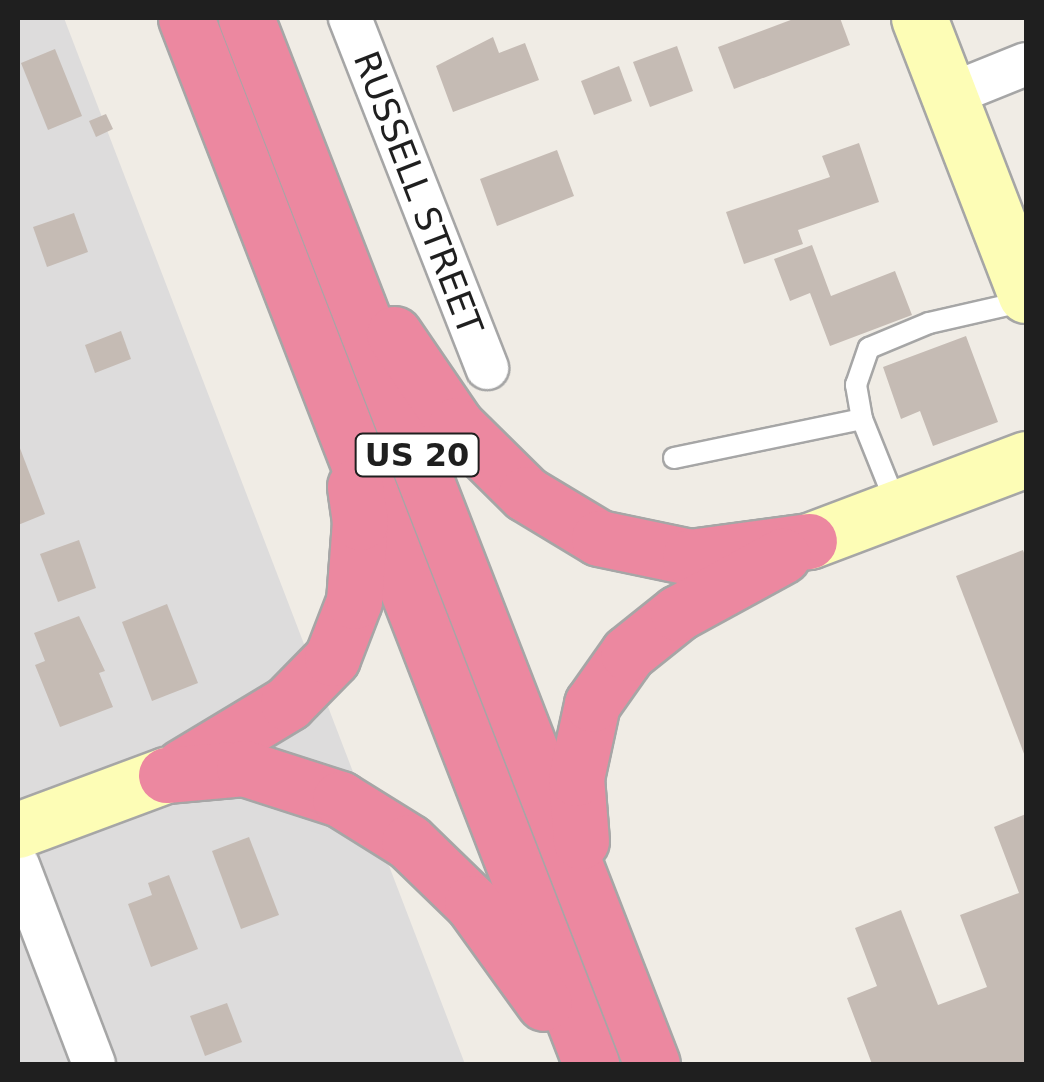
<!DOCTYPE html>
<html>
<head>
<meta charset="utf-8">
<style>
	body { margin:0 }
	#map { position:relative; width:1044px; height:1082px; overflow:hidden; background:#f0ece5; font-family:"DejaVu Sans",sans-serif }
	div>[style] { position:absolute }
	[style*='--x'] { left:calc(var(--x)*1px); top:calc(var(--y)*1px); width:calc(var(--w)*1px); rotate:calc(var(--a)*1deg) }
	.residential>* { inset:0; background:#dddcdc }
	.building>* { inset:0; background:#c5bbb4 }
	.roads { filter:drop-shadow(2px 0 #a6a6a6) drop-shadow(-2px 0 #a6a6a6) drop-shadow(0 2px #a6a6a6) drop-shadow(0 -2px #a6a6a6) }
	.service>* { height:20px; margin:-10px; padding:0 10px; transform-origin:10px; border-radius:10px; background:#fff }
	.minor>* { height:42px; margin:-21px; padding:0 21px; transform-origin:21px; border-radius:21px; background:#fff }
	.secondary>* { height:55px; margin:-27.5px; padding:0 27.5px; transform-origin:27.5px; border-radius:27.5px; background:#fdfdb6 }
	.motorway>* { height:55px; margin:-27.5px; padding:0 27.5px; transform-origin:27.5px; border-radius:27.5px; background:#ec88a0 }
	span { translate:-50% -50%; white-space:nowrap; text-align:center; line-height:1.15; -webkit-text-stroke:9px #fff; paint-order:stroke }
	.shield-label span { padding:2px 8px; background:#fff; border:2px solid; border-radius:8px; -webkit-text-stroke-width:0 }
	.shield-label { font-size:32px; color:#1f1f1f; font-weight:700 }
	.street-label { font-size:35px; color:#1f1f1f }
	.frame { position:absolute; inset:0; border:20px solid #1f1f1f; pointer-events:none }
</style>
</head>
<body>
<div id="map">
	<div class="residential">
		<div style="clip-path:polygon(18px 18px,64px 18px,465px 1064px,18px 1064px)"></div>
	</div>
	<div class="building">
		<div style="clip-path:polygon(796px 18px,840px 18px,850px 45px,734px 89px,718px 47px)"></div>
		<div style="clip-path:polygon(493px 37px,499px 53px,525px 43px,539px 80px,453px 112px,436px 66px)"></div>
		<div style="clip-path:polygon(677px 46px,693px 91px,650px 107px,633px 62px)"></div>
		<div style="clip-path:polygon(55px 49px,82px 116px,48px 130px,21px 63px)"></div>
		<div style="clip-path:polygon(619px 66px,632px 101px,594px 115px,581px 81px)"></div>
		<div style="clip-path:polygon(106px 114px,113px 129px,96px 137px,89px 121px)"></div>
		<div style="clip-path:polygon(859px 143px,879px 202px,798px 230px,803px 244px,744px 264px,726px 212px,830px 177px,822px 156px)"></div>
		<div style="clip-path:polygon(557px 150px,574px 196px,497px 226px,480px 179px)"></div>
		<div style="clip-path:polygon(74px 213px,88px 252px,47px 267px,33px 227px)"></div>
		<div style="clip-path:polygon(812px 245px,831px 296px,895px 271px,912px 315px,830px 346px,810px 293px,790px 301px,774px 259px)"></div>
		<div style="clip-path:polygon(121px 331px,131px 359px,95px 373px,85px 345px)"></div>
		<div style="clip-path:polygon(966px 336px,998px 422px,933px 446px,920px 411px,901px 419px,883px 367px)"></div>
		<div style="clip-path:polygon(18px 443px,45px 514px,18px 525px)"></div>
		<div style="clip-path:polygon(79px 540px,96px 588px,58px 602px,40px 554px)"></div>
		<div style="clip-path:polygon(1023px 550px,1026px 559px,1026px 759px,956px 576px)"></div>
		<div style="clip-path:polygon(167px 604px,198px 683px,152px 701px,122px 622px)"></div>
		<div style="clip-path:polygon(79px 616px,105px 671px,99px 673px,113px 707px,60px 727px,35px 665px,45px 661px,34px 633px)"></div>
		<div style="clip-path:polygon(1026px 814px,1026px 1064px,872px 1064px,847px 998px,877px 986px,855px 928px,901px 910px,938px 1005px,987px 987px,960px 915px,1019px 893px,994px 827px)"></div>
		<div style="clip-path:polygon(249px 837px,279px 915px,241px 929px,212px 851px)"></div>
		<div style="clip-path:polygon(169px 875px,198px 949px,151px 967px,128px 904px,152px 895px,148px 883px)"></div>
		<div style="clip-path:polygon(227px 1003px,242px 1042px,205px 1056px,190px 1016px)"></div>
	</div>
	<div class="roads">
		<div class="service">
			<div style="--x:862;--y:419;--w:35;--a:-100"></div>
			<div style="--x:856;--y:385;--w:39;--a:-71"></div>
			<div style="--x:869;--y:348;--w:65;--a:-22.6"></div>
			<div style="--x:929;--y:323;--w:99;--a:-12.8"></div>
			<div style="--x:674;--y:458;--w:192;--a:-11.7"></div>
			<div style="--x:862;--y:419;--w:94;--a:68.1"></div>
		</div>
		<div class="minor">
			<div style="--x:350;--y:18;--w:376;--a:68.6"></div>
			<div style="--x:949;--y:95;--w:83;--a:-21.9"></div>
			<div style="--x:18;--y:865;--w:213;--a:69.1"></div>
		</div>
		<div class="secondary">
			<div style="--x:919;--y:18;--w:297;--a:68.9"></div>
			<div style="--x:809;--y:541;--w:232;--a:-20.7"></div>
			<div style="--x:18;--y:830;--w:158;--a:-20.4"></div>
		</div>
		<div class="motorway">
			<div style="--x:186;--y:18;--w:1122;--a:68.83"></div>
			<div style="--x:246;--y:18;--w:1122;--a:68.79"></div>
			<div style="--x:394;--y:334;--w:110;--a:55.7"></div>
			<div style="--x:456;--y:425;--w:98;--a:44.6"></div>
			<div style="--x:526;--y:494;--w:85;--a:31.1"></div>
			<div style="--x:599;--y:538;--w:93;--a:11.8"></div>
			<div style="--x:690;--y:557;--w:120;--a:-7.7"></div>
			<div style="--x:182;--y:767;--w:124;--a:-31.1"></div>
			<div style="--x:288;--y:703;--w:63;--a:-45.6"></div>
			<div style="--x:332;--y:658;--w:61;--a:-68.9"></div>
			<div style="--x:354;--y:601;--w:79;--a:-85.7"></div>
			<div style="--x:360;--y:522;--w:36;--a:-98"></div>
			<div style="--x:166;--y:775;--w:78;--a:-5.1"></div>
			<div style="--x:244;--y:768;--w:101;--a:17.9"></div>
			<div style="--x:340;--y:799;--w:81;--a:31.9"></div>
			<div style="--x:409;--y:842;--w:88;--a:44.1"></div>
			<div style="--x:472;--y:903;--w:123;--a:54.2"></div>
			<div style="--x:581;--y:841;--w:63;--a:-94.5"></div>
			<div style="--x:576;--y:778;--w:76;--a:-77.8"></div>
			<div style="--x:592;--y:704;--w:62;--a:-54.8"></div>
			<div style="--x:628;--y:653;--w:64;--a:-38.7"></div>
			<div style="--x:678;--y:613;--w:119;--a:-28.7"></div>
		</div>
	</div>
	<div class="shield-label">
		<span style="left:417px;top:455px">US 20</span>
	</div>
	<div class="street-label">
		<span style="left:418px;top:193px;rotate:69deg">RUSSELL STREET</span>
	</div>
	<div class="frame"></div>
</div>
</body>
</html>
